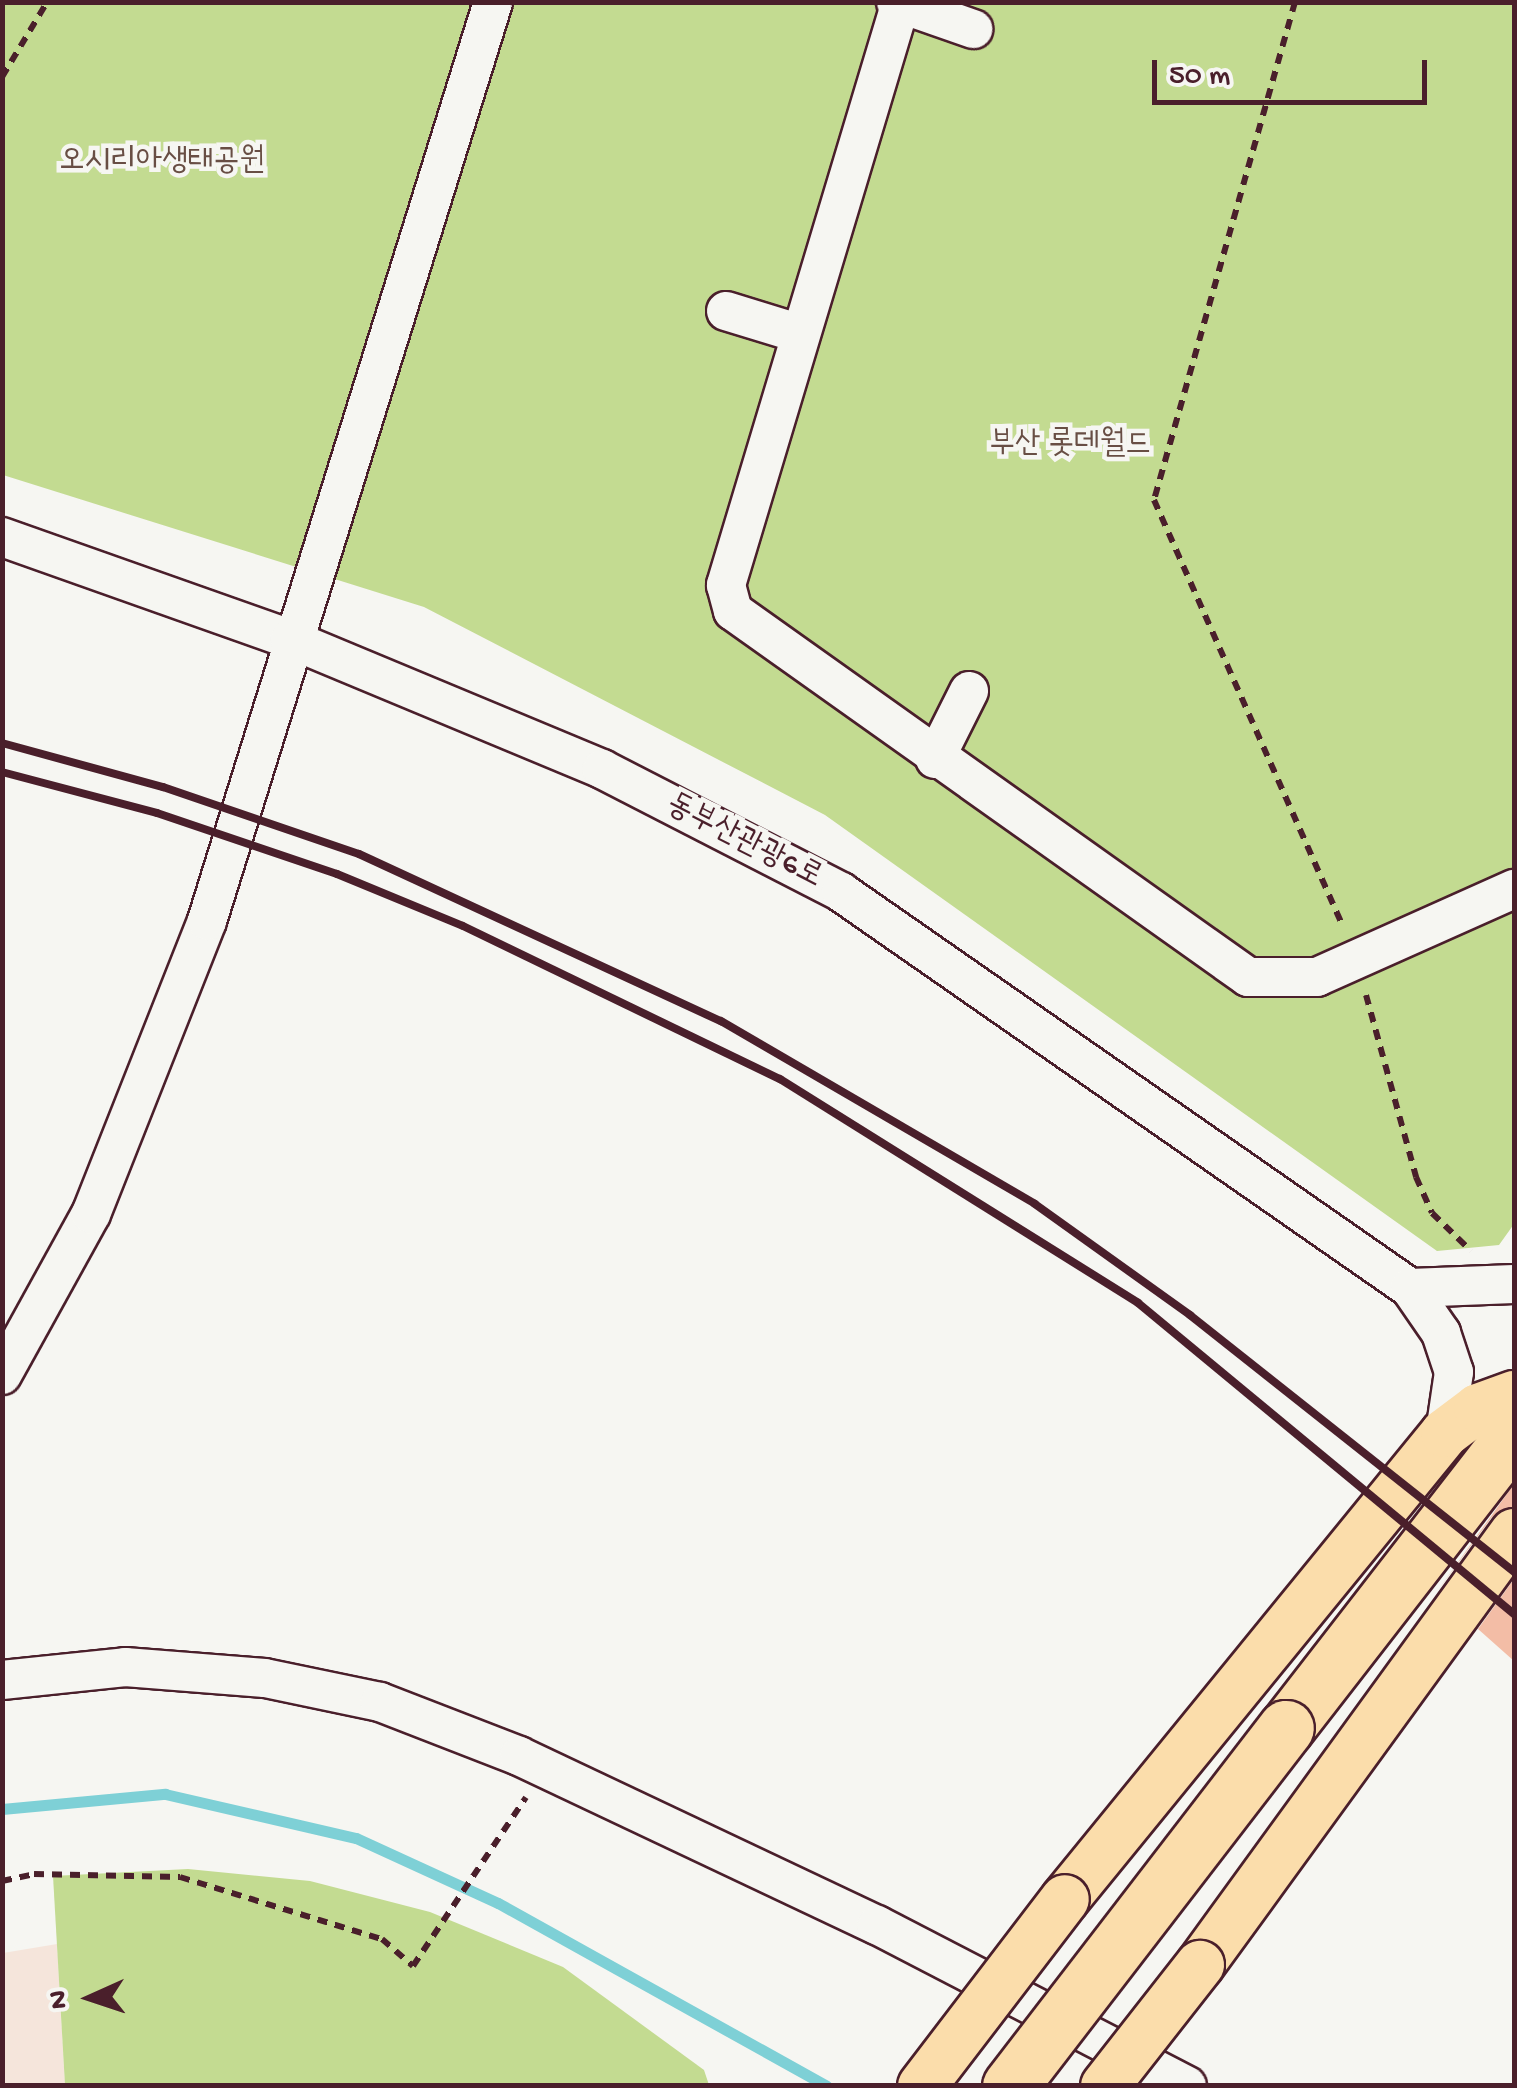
<!DOCTYPE html>
<html>
<head>
<meta charset="utf-8">
<style>
	body { margin:0 }
	#map { position:relative; width:1517px; height:2088px; overflow:hidden; background:#f6f6f2; font-family:"Gochi Hand","Poor Story",sans-serif }
	div>[style] { position:absolute }
	[style*='--x'] { left:calc(var(--x)*1px); top:calc(var(--y)*1px); width:calc(var(--w)*1px); rotate:calc(var(--a)*1deg) }
	.built>* { inset:0; background:#f5e5db }
	.green>* { inset:0; background:#c3db91 }
	.stream>* { height:11px; margin:-5.5px; padding:0 5.5px; transform-origin:5.5px; border-radius:5.5px; background:#7ed0d6 }
	.building>* { inset:0; background:#f3bda6 }
	.path>* { height:6px; margin-top:-3px; transform-origin:0; background:repeating-linear-gradient(90deg,#4a1f2b 0 10px,transparent 0 18px) }
	.roads { filter:drop-shadow(2px 0 #4a1f2b) drop-shadow(-2px 0 #4a1f2b) drop-shadow(0 2px #4a1f2b) drop-shadow(0 -2px #4a1f2b) }
	.minor>* { height:38px; margin:-19px; padding:0 19px; transform-origin:19px; border-radius:19px; background:#f6f6f2 }
	.major>* { height:48px; margin:-24px; padding:0 24px; transform-origin:24px; border-radius:24px; background:#fbddab }
	.highway>* { height:55px; margin:-27.5px; padding:0 27.5px; transform-origin:27.5px; border-radius:27.5px; background:#fbddab }
	.rail>* { height:8px; margin:-4px; padding:0 4px; transform-origin:4px; border-radius:4px; background:#4a1f2b }
	.bridges { filter:drop-shadow(2px 0 #4a1f2b) drop-shadow(-2px 0 #4a1f2b) drop-shadow(0 2px #4a1f2b) drop-shadow(0 -2px #4a1f2b) }
	.major-bridge>* { height:48px; margin:-24px; padding:0 24px; transform-origin:24px; border-radius:24px; background:#fbddab }
	.highway-bridge>* { height:55px; margin:-27.5px; padding:0 27.5px; transform-origin:27.5px; border-radius:27.5px; background:#fbddab }
	span { translate:-50% -50%; white-space:nowrap; text-align:center; line-height:1.15; -webkit-text-stroke:9px #f6f6f2; paint-order:stroke }
	.park-label { font-size:32px; color:#684e44 }
	.street-label { font-size:32px; color:#4a1f2b }
	.frame { position:absolute; inset:0; border:5px solid #4a1f2b; pointer-events:none }
	.north { position:absolute; left:40px; top:1948px; width:100px; height:100px; -webkit-text-stroke:8px #f6f6f2; paint-order:stroke; rotate:267deg; font-size:28px; font-weight:700; line-height:40px; text-align:center; color:#4a1f2b }
	.north::after { content:''; display:block; margin:auto; width:35px; height:45px; background:#4a1f2b; clip-path:polygon(50% 0,100% 100%,50% 72%,0 100%) }
	.scale { position:absolute; left:1152px; top:60px; width:275px; height:45px; box-sizing:border-box; border:5px solid #4a1f2b; border-top:0; padding-left:12px; font-size:30px; line-height:35px; white-space:nowrap; color:#4a1f2b; -webkit-text-stroke:8px #f6f6f2; paint-order:stroke }
</style>
</head>
<body>
<div id="map">
	<div class="built">
		<div style="clip-path:polygon(57px 1944px,65px 2085px,3px 2086px,3px 1953px)"></div>
	</div>
	<div class="green">
		<div style="clip-path:polygon(2px 3px,1514px 3px,1514px 1224px,1499px 1245px,1437px 1251px,825px 815px,424px 607px,3px 475px)"></div>
		<div style="clip-path:polygon(188px 1869px,310px 1881px,430px 1912px,563px 1967px,704px 2070px,709px 2085px,65px 2085px,53px 1876px)"></div>
	</div>
	<div class="stream">
		<div style="--x:2;--y:1809;--w:164;--a:-5.3"></div>
		<div style="--x:165;--y:1794;--w:196;--a:13"></div>
		<div style="--x:356;--y:1838;--w:156;--a:24.6"></div>
		<div style="--x:498;--y:1903;--w:376;--a:29.1"></div>
	</div>
	<div class="building">
		<div style="clip-path:polygon(1514px 1484px,1514px 1506px,1492px 1517px,1436px 1593px)"></div>
		<div style="clip-path:polygon(1514px 1579px,1514px 1661px,1478px 1629px)"></div>
	</div>
	<div class="path">
		<div style="--x:1295;--y:2;--w:518;--a:105.81"></div>
		<div style="--x:1154;--y:500;--w:467;--a:66.1"></div>
		<div style="--x:2;--y:77;--w:87;--a:-59"></div>
		<div style="--x:1366;--y:995;--w:189;--a:74.6"></div>
		<div style="--x:1416;--y:1177;--w:39;--a:66"></div>
		<div style="--x:1432;--y:1213;--w:54;--a:44.3"></div>
		<div style="--x:2;--y:1881;--w:33;--a:-12"></div>
		<div style="--x:34;--y:1874;--w:146;--a:1.2"></div>
		<div style="--x:180;--y:1877;--w:211;--a:17.1"></div>
		<div style="--x:382;--y:1939;--w:41;--a:41.1"></div>
		<div style="--x:413;--y:1966;--w:203;--a:-56.2"></div>
	</div>
	<div class="roads">
		<div class="minor">
			<div style="--x:896;--y:2;--w:82;--a:19.3"></div>
			<div style="--x:901;--y:2;--w:609;--a:106.71"></div>
			<div style="--x:726;--y:585;--w:27;--a:75"></div>
			<div style="--x:733;--y:611;--w:632;--a:35.4"></div>
			<div style="--x:1248;--y:977;--w:69;--a:0"></div>
			<div style="--x:1317;--y:977;--w:216;--a:-24.1"></div>
			<div style="--x:726;--y:311;--w:78;--a:17"></div>
			<div style="--x:2;--y:537;--w:306;--a:19.5"></div>
			<div style="--x:290;--y:639;--w:338;--a:22.6"></div>
			<div style="--x:602;--y:769;--w:269;--a:27.2"></div>
			<div style="--x:841;--y:892;--w:693;--a:34.84"></div>
			<div style="--x:1410;--y:1288;--w:55;--a:55.4"></div>
			<div style="--x:1441;--y:1333;--w:41;--a:71.6"></div>
			<div style="--x:1454;--y:1372;--w:62;--a:98.4"></div>
			<div style="--x:935;--y:759;--w:76;--a:-63.4"></div>
			<div style="--x:1410;--y:1288;--w:104;--a:-2.2"></div>
			<div style="--x:2;--y:1375;--w:184;--a:-61.1"></div>
			<div style="--x:91;--y:1214;--w:315;--a:-68.4"></div>
			<div style="--x:207;--y:921;--w:962;--a:-72.71"></div>
			<div style="--x:2;--y:1680;--w:124;--a:-6"></div>
			<div style="--x:125;--y:1667;--w:140;--a:4.5"></div>
			<div style="--x:265;--y:1678;--w:117;--a:11.8"></div>
			<div style="--x:380;--y:1702;--w:149;--a:21.2"></div>
			<div style="--x:519;--y:1756;--w:396;--a:25.3"></div>
			<div style="--x:877;--y:1925;--w:349;--a:27.4"></div>
		</div>
		<div class="major">
			<div style="--x:1065;--y:1899;--w:601;--a:-50.8"></div>
			<div style="--x:1445;--y:1433;--w:41;--a:-37.1"></div>
			<div style="--x:1478;--y:1408;--w:38;--a:-20"></div>
			<div style="--x:1200;--y:1965;--w:534;--a:-53.99"></div>
		</div>
		<div class="highway">
			<div style="--x:1286;--y:1728;--w:372;--a:-52.2"></div>
		</div>
	</div>
	<div class="rail">
		<div style="--x:2;--y:743;--w:167;--a:15.3"></div>
		<div style="--x:163;--y:787;--w:207;--a:18.9"></div>
		<div style="--x:359;--y:854;--w:399;--a:24.8"></div>
		<div style="--x:721;--y:1021;--w:363;--a:30.2"></div>
		<div style="--x:1035;--y:1204;--w:191;--a:35.6"></div>
		<div style="--x:1190;--y:1315;--w:414;--a:38.4"></div>
		<div style="--x:2;--y:772;--w:160;--a:14.8"></div>
		<div style="--x:157;--y:813;--w:190;--a:18.7"></div>
		<div style="--x:337;--y:874;--w:136;--a:22.4"></div>
		<div style="--x:463;--y:926;--w:352;--a:25.8"></div>
		<div style="--x:780;--y:1079;--w:422;--a:32"></div>
		<div style="--x:1138;--y:1303;--w:488;--a:39.6"></div>
	</div>
	<div class="bridges">
		<div class="major-bridge">
			<div style="--x:922;--y:2086;--w:235;--a:-52.6"></div>
			<div style="--x:1105;--y:2086;--w:154;--a:-51.9"></div>
		</div>
		<div class="highway-bridge">
			<div style="--x:1010;--y:2086;--w:452;--a:-52.4"></div>
		</div>
	</div>
	<div class="park-label">
		<span style="left:162px;top:162px">오시리아생태공원</span>
		<span style="left:1070px;top:445px">부산 롯데월드</span>
	</div>
	<div class="street-label">
		<span style="left:744px;top:842px;rotate:27deg">동부산관광6로</span>
	</div>
	<div class="frame"></div>
	<div class="north">N</div>
	<div class="scale">50 m</div>
</div>
</body>
</html>
